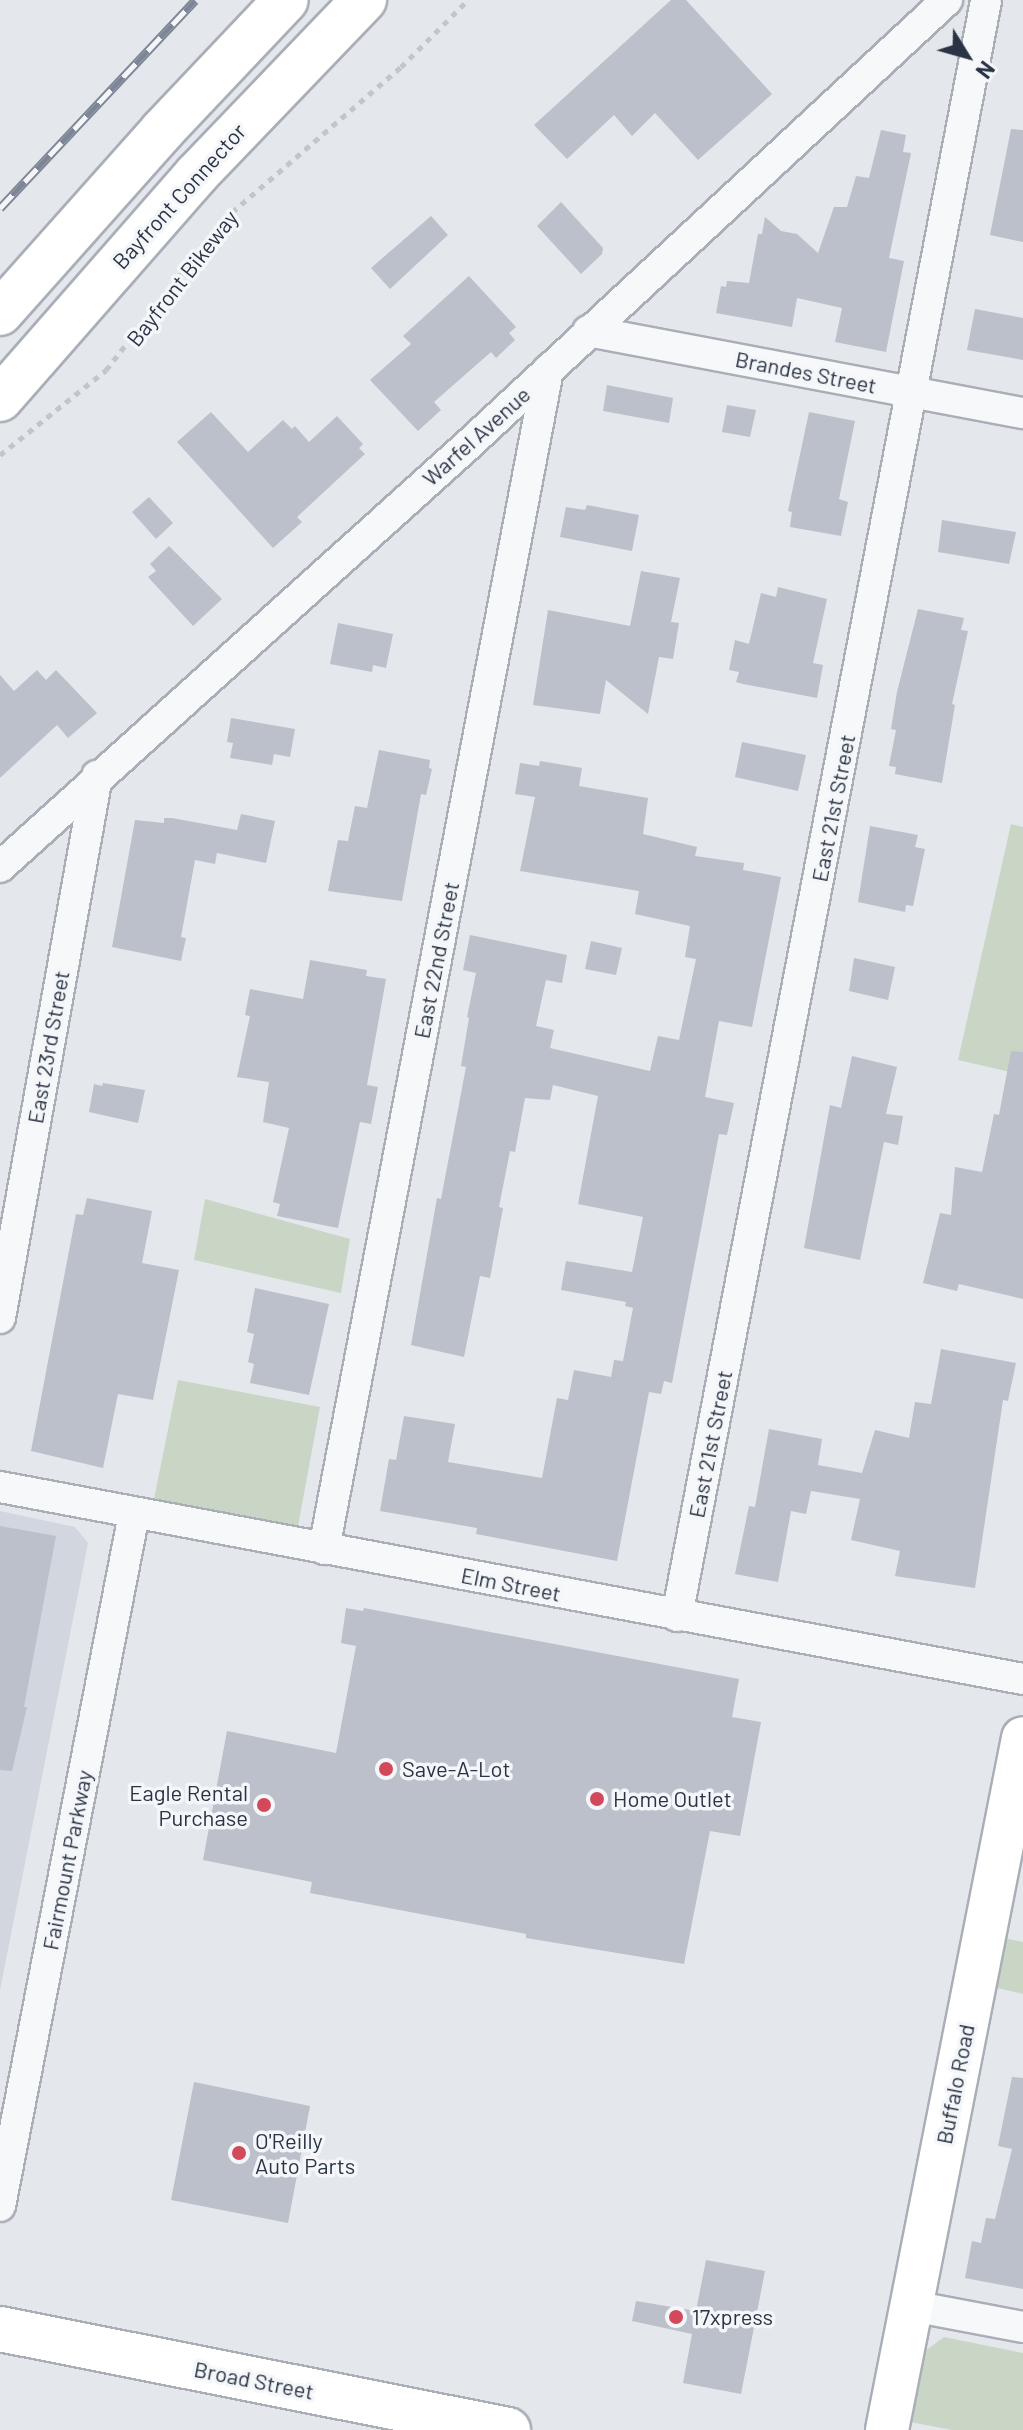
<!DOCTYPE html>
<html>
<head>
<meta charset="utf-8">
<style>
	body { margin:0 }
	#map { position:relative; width:1023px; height:2430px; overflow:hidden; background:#e4e7ec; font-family:Barlow,sans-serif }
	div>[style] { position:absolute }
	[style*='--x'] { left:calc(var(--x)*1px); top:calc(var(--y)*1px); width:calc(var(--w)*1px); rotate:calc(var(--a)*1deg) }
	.built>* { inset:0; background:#d2d6de }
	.green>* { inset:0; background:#c9d6c5 }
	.building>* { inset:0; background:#bbc0ca }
	.path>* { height:5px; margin-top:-2.5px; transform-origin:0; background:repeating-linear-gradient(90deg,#c2c5cb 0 6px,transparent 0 12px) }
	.roads { filter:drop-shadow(2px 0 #a9aeb7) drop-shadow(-2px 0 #a9aeb7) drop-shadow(0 2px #a9aeb7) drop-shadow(0 -2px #a9aeb7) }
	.street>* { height:30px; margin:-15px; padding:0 15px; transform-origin:15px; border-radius:15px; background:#f7f8fa }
	.secondary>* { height:42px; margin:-21px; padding:0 21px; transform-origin:21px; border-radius:21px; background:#fff }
	.primary>* { height:44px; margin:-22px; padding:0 22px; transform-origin:22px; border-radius:22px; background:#fff }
	.highway>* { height:44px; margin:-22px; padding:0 22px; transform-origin:22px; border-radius:22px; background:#fff }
	.rail>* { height:9px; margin-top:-4.5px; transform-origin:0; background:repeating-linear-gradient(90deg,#f4f6f9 0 18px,#7d8696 0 36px); box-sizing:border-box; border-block:2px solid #7d8696 }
	.dots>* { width:22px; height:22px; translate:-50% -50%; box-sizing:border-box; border:4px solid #f4f6f9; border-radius:50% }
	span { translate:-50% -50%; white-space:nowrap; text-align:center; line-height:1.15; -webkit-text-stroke:7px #f4f6f9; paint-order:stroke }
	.street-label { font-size:22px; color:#2b3445 }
	.poi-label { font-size:22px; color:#2b3445 }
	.left { translate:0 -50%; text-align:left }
	.right { translate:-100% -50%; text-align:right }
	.north { position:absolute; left:927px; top:16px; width:80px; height:80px; -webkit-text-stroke:6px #f4f6f9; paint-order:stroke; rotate:127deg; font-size:22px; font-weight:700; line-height:32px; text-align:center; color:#2b3445 }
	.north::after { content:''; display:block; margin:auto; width:28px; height:36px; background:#2b3445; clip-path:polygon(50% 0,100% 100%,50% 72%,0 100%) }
</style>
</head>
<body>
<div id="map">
	<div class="built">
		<div style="clip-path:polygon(0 1511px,75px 1527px,88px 1543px,0 1990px)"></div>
	</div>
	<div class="green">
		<div style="clip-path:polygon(1011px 824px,1023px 827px,1023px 1075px,958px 1060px)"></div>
		<div style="clip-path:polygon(205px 1199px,350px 1239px,341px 1293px,194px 1260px)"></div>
		<div style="clip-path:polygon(178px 1380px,320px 1407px,298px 1526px,154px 1499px)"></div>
		<div style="clip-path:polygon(1000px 1937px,1023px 1942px,1023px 1994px,993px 1987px)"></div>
		<div style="clip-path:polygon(944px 2337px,1023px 2353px,1023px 2430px,952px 2430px,910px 2422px,925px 2351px)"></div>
	</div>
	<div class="building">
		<div style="clip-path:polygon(671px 0,686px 0,772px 94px,698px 160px,655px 113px,632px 136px,614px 115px,567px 159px,534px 125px)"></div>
		<div style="clip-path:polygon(1011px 129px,1023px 130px,1023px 242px,990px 235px)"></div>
		<div style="clip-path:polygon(881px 130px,906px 135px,903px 152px,911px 153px,889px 258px,904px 261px,886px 352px,835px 342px,842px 308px,797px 298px,792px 327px,716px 313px,721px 286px,726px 287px,727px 281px,749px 283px,758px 234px,762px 234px,765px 217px,781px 231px,797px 234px,818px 253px,834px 207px,847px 207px,856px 176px,869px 178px)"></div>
		<div style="clip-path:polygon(561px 202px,603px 248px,602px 254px,581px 274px,537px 226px)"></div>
		<div style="clip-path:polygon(431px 216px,448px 235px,390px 289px,371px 268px)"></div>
		<div style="clip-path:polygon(469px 276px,516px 327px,509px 333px,515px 340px,496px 358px,491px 352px,434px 402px,441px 410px,418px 431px,370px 380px,411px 344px,403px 336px)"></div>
		<div style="clip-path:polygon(975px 309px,1023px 318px,1023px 360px,967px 350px)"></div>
		<div style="clip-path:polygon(607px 385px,673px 398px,669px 423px,603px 411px)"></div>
		<div style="clip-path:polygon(727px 405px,756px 410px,750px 437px,722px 432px)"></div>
		<div style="clip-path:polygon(211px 412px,248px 452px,283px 420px,292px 429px,295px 426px,309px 442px,337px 416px,363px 444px,359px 448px,365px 454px,297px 517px,302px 522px,273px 548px,177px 442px)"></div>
		<div style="clip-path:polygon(809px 412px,855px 421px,839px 499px,848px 502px,841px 536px,790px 527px,792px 512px,788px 511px)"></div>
		<div style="clip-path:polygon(149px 497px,173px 523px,156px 539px,132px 512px)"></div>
		<div style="clip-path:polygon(587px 505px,639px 515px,632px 551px,560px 537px,566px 507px,585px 510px)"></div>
		<div style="clip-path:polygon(942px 520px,1016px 532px,1009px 564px,938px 552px)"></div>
		<div style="clip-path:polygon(169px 546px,222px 599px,193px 626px,148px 577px,156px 571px,150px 564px)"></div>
		<div style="clip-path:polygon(641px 571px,680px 578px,671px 622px,679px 623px,673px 659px,659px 657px,648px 714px,606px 680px,600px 714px,533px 705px,548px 610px,630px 626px)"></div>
		<div style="clip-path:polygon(778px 587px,827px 599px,813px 663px,823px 665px,817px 698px,743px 684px,736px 682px,739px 672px,729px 670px,735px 640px,749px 644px,761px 593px,776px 597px)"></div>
		<div style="clip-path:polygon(918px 609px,964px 618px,961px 630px,968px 631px,952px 704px,955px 705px,942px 783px,895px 774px,896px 767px,889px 766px,896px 730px,891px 729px,897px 692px)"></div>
		<div style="clip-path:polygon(338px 623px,393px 634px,386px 668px,373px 665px,372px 672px,330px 664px)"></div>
		<div style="clip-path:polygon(37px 670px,46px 680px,56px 670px,97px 713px,68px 738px,57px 725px,0 778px,0 675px,14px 691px)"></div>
		<div style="clip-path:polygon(231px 718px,295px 729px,290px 757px,274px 754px,272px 765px,230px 758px,233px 743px,227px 742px)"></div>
		<div style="clip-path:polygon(742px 742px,806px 755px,798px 791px,735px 777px)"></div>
		<div style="clip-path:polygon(379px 750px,430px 760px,429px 768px,432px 769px,426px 795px,421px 794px,402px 901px,328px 891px,338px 840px,348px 841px,355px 806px,367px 808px)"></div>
		<div style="clip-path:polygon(540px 761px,582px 768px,579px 786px,648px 798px,643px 834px,697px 847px,695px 856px,744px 863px,743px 870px,781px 877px,752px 1027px,719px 1021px,705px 1097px,734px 1103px,727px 1135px,719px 1134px,672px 1383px,664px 1381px,661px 1394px,649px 1392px,617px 1561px,476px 1534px,477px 1528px,380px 1511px,389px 1459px,396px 1460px,404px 1416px,455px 1424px,448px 1462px,542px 1478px,557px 1398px,568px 1400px,574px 1370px,611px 1377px,614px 1360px,623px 1361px,633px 1308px,625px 1306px,626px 1302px,561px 1290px,566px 1261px,632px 1272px,643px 1217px,578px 1204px,598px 1096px,553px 1085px,550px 1100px,525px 1098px,515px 1152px,510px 1151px,499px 1207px,503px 1208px,490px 1278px,480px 1276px,464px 1357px,411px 1345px,437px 1198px,441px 1199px,466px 1067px,461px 1066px,469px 1018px,467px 1017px,476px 973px,463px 970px,470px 935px,567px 955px,562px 983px,546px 980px,536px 1026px,554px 1030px,550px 1048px,650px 1071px,658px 1036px,679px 1040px,696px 959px,685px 957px,690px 926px,635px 914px,639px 891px,520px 871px,535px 797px,515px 794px,520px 763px,539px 766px)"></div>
		<div style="clip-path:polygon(241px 814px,275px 821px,266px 863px,217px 853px,215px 864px,195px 860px,181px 937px,186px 938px,181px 961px,112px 947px,135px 820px,164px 823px,164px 818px,172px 818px,237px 830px)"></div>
		<div style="clip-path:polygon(870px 826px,918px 835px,915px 847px,925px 849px,913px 906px,906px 905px,905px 912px,858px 902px)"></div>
		<div style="clip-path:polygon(591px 941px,622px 948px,616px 975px,585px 969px)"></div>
		<div style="clip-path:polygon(854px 958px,895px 967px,888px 1000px,849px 991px)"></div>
		<div style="clip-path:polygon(310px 960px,367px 970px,366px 976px,386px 979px,367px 1085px,378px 1087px,371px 1124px,360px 1122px,338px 1228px,277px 1216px,280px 1204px,273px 1202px,289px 1128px,263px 1122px,269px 1082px,237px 1077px,250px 1016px,245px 1015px,250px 989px,303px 999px)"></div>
		<div style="clip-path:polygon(1011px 1051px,1023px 1052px,1023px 1299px,959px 1284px,957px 1291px,923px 1283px,940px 1213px,951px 1215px,955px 1167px,982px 1172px,994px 1114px,999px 1115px)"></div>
		<div style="clip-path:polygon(852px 1056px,897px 1067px,886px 1114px,903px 1116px,898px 1145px,884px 1142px,860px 1260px,804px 1248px,830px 1105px,841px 1108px)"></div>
		<div style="clip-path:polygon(103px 1083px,145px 1090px,138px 1123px,89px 1112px,94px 1084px,102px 1086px)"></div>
		<div style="clip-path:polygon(87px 1198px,152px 1211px,142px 1263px,179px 1270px,153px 1400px,118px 1394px,103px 1468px,31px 1451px,76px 1214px,83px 1215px)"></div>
		<div style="clip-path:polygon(255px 1288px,329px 1304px,309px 1395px,250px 1383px,254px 1364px,248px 1362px,254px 1334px,247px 1332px)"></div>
		<div style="clip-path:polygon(941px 1349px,1016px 1363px,1008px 1401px,1003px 1400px,975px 1588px,895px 1576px,900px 1551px,851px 1540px,860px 1499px,811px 1491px,806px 1514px,791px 1511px,778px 1582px,735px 1574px,749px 1506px,755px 1507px,769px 1429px,822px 1439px,818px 1465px,862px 1473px,875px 1430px,909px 1438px,915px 1402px,931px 1404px)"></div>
		<div style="clip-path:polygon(0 1526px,56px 1536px,24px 1707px,27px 1707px,12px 1771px,0 1770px)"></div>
		<div style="clip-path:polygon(346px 1608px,363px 1611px,364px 1608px,739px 1679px,732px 1717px,761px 1722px,740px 1836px,710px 1831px,684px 1964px,526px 1938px,526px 1934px,310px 1893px,312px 1882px,203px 1860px,227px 1731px,336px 1753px,356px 1646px,341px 1643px)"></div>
		<div style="clip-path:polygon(1012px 2077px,1023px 2078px,1023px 2289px,965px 2278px,972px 2241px,981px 2243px,986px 2218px,995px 2219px,1012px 2149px,998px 2146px)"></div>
		<div style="clip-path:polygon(194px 2082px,310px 2106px,288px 2223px,171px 2200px)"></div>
		<div style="clip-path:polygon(706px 2260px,765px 2271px,741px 2394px,683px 2383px,692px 2334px,632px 2321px,636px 2301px,696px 2311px)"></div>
	</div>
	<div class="path">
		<div style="--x:0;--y:455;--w:136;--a:-38.7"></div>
		<div style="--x:106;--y:370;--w:190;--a:-52"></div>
		<div style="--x:223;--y:220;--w:235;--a:-40.7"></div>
		<div style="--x:401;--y:67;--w:95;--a:-45"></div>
	</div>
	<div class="roads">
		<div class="street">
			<div style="--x:588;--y:331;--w:443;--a:10.7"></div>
			<div style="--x:0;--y:867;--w:630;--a:-42.04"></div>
			<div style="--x:468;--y:445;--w:654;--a:-42.89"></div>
			<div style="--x:0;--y:1318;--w:551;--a:-79.85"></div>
			<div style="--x:0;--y:1487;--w:1041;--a:10.63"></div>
			<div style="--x:324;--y:1549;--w:1200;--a:-79.24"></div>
			<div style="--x:677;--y:1616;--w:1645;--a:-79.17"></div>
			<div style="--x:0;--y:2206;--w:705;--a:-79.04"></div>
			<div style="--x:912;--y:2306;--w:113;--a:10.7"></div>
		</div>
		<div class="secondary">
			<div style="--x:887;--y:2430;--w:705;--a:-78.88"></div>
		</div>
		<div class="primary">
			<div style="--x:0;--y:2329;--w:518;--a:11.24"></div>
		</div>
		<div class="highway">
			<div style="--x:0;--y:313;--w:244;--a:-48.3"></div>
			<div style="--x:162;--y:131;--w:180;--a:-46.6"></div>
			<div style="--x:0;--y:399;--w:298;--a:-48.8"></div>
			<div style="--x:196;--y:175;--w:243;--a:-46.2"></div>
		</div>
	</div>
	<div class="rail">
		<div style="--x:0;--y:208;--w:285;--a:-46.8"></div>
	</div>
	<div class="dots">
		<div style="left:386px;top:1769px;background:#d1495b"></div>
		<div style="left:597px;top:1799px;background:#d1495b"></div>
		<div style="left:264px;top:1805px;background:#d1495b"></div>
		<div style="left:239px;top:2153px;background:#d1495b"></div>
		<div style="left:676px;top:2317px;background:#d1495b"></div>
	</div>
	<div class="street-label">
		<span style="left:179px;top:196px;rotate:-48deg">Bayfront Connector</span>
		<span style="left:182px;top:278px;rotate:-52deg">Bayfront Bikeway</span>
		<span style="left:806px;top:372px;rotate:11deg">Brandes Street</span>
		<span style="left:476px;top:436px;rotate:-42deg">Warfel Avenue</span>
		<span style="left:833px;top:808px;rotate:-79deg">East 21st Street</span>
		<span style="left:436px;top:960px;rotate:-79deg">East 22nd Street</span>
		<span style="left:48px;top:1047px;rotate:-80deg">East 23rd Street</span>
		<span style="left:710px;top:1444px;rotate:-79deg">East 21st Street</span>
		<span style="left:511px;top:1584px;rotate:11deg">Elm Street</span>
		<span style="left:67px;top:1860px;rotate:-79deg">Fairmount Parkway</span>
		<span style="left:955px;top:2084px;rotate:-79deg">Buffalo Road</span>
		<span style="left:254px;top:2380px;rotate:11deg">Broad Street</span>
	</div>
	<div class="poi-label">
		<span class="left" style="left:402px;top:1769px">Save-A-Lot</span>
		<span class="right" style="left:248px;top:1805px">Eagle Rental<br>Purchase</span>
		<span class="left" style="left:613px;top:1799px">Home Outlet</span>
		<span class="left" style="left:255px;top:2153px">O'Reilly<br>Auto Parts</span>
		<span class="left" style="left:692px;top:2317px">17xpress</span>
	</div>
	<div class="north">N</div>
</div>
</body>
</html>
